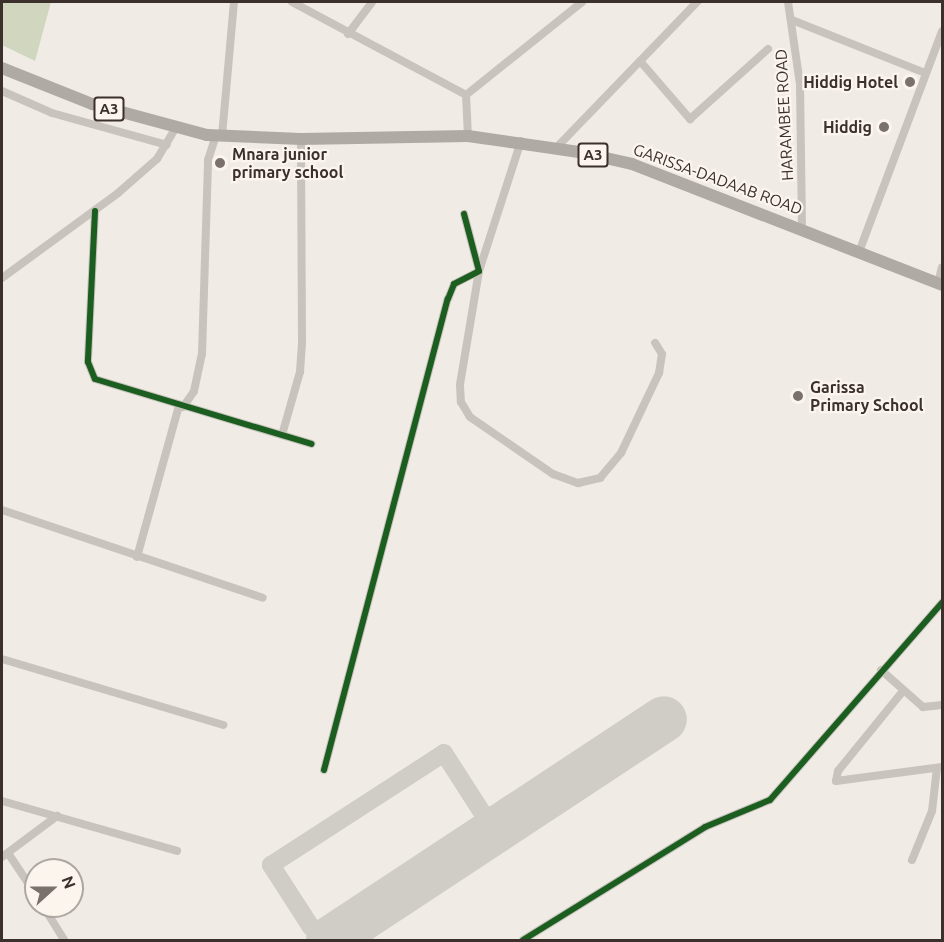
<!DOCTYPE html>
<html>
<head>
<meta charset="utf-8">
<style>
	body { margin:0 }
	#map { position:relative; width:944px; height:942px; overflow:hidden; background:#f0ebe5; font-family:Ubuntu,sans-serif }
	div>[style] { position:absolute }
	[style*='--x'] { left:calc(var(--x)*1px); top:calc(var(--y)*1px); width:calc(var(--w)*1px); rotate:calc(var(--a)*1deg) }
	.green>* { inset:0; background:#d1d6bf }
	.taxiway>* { height:18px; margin:-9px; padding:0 9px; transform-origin:9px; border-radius:9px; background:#d0ccc6 }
	.runway>* { height:46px; margin:-23px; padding:0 23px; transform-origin:23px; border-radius:23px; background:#d0ccc6 }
	.minor>* { height:8px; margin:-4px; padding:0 4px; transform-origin:4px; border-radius:4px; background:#c9c3be }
	.highway>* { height:12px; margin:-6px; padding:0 6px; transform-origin:6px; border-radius:6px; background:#afaaa4 }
	.cycleway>* { height:6px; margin:-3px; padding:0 3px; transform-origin:3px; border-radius:3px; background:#1b5e20 }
	.dots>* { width:16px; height:16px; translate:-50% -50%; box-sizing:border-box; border:3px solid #fbf5ee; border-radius:50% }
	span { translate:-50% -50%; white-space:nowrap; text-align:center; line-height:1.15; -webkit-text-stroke:4.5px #fbf5ee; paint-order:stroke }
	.shield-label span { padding:2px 4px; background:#fbf5ee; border:2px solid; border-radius:4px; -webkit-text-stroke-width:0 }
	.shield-label { font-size:15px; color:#3b302b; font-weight:700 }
	.poi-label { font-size:16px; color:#3b302b; font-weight:700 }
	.right { translate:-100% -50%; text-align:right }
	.left { translate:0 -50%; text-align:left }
	.street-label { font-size:16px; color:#3b302b }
	.frame { position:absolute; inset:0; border:3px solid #3b302b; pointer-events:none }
	.north { position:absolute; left:24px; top:858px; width:60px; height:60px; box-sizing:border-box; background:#fbf5ee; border:2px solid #aea6a0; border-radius:50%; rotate:69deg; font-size:16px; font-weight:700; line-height:24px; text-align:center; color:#3b302b }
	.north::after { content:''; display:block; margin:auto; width:21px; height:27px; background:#7a716c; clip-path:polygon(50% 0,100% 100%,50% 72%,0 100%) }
</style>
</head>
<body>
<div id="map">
	<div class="green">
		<div style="clip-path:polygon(2px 2px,51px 2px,35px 61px,2px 45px)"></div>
	</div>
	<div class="taxiway">
		<div style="--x:325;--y:932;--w:15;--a:-160"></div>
		<div style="--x:311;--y:927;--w:74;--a:-122.8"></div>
		<div style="--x:271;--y:865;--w:206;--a:-32.9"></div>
		<div style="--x:444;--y:753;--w:72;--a:57.4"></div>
		<div style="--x:483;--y:814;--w:16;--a:15"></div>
	</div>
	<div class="runway">
		<div style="--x:329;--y:940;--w:401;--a:-33.4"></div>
	</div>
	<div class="minor">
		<div style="--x:292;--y:2;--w:197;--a:28.1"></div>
		<div style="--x:788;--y:2;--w:83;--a:81.7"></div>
		<div style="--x:800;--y:84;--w:143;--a:89.2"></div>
		<div style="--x:792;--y:20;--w:143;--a:21.7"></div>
		<div style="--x:348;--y:34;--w:40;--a:-53"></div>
		<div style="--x:640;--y:61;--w:77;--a:49.2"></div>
		<div style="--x:690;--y:119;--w:105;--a:-41.9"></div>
		<div style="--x:2;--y:91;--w:55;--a:23.7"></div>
		<div style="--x:52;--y:113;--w:119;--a:15.5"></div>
		<div style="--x:222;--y:136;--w:135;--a:-84.9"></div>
		<div style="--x:468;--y:136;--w:41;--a:-92.8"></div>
		<div style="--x:466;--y:95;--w:149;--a:-38.7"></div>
		<div style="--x:521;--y:141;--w:137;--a:107.9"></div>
		<div style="--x:479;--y:271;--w:116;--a:99.5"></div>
		<div style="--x:460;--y:385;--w:17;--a:87"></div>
		<div style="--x:461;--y:402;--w:17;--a:59"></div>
		<div style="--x:470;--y:417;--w:101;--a:34.5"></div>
		<div style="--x:553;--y:474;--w:27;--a:20"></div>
		<div style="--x:578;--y:483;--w:23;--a:-13"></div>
		<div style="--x:600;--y:478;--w:33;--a:-50"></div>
		<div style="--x:621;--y:453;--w:89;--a:-64.6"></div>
		<div style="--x:659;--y:373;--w:19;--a:-81"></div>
		<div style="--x:662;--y:354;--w:13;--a:-122"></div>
		<div style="--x:557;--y:147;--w:202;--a:-46"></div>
		<div style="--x:95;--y:211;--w:151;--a:92.7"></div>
		<div style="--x:88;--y:362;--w:18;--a:68"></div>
		<div style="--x:95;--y:379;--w:226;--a:16.7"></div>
		<div style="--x:859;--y:252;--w:236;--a:-69.4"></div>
		<div style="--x:2;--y:278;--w:144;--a:-36.2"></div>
		<div style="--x:118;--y:193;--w:52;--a:-41.1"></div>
		<div style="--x:157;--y:159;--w:35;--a:-59"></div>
		<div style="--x:938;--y:283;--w:16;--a:-76"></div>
		<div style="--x:183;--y:407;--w:19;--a:-55"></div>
		<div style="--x:194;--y:391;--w:38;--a:-78"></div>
		<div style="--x:202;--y:354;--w:194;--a:-88.2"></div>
		<div style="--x:208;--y:160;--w:25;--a:-72"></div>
		<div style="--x:282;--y:435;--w:66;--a:-74.1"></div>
		<div style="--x:300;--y:372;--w:31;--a:-86"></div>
		<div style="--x:302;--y:341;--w:202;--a:-90.3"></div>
		<div style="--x:2;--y:510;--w:275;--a:18.6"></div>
		<div style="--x:137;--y:557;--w:157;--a:-74.5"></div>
		<div style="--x:2;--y:659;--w:231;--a:16.6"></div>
		<div style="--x:881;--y:670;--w:56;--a:41.4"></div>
		<div style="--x:923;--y:707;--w:19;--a:-6"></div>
		<div style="--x:903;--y:691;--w:103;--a:129.1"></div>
		<div style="--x:838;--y:771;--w:10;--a:101"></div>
		<div style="--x:836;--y:781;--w:107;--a:-7.5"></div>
		<div style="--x:324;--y:770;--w:487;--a:-75.3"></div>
		<div style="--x:448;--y:299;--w:16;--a:-68"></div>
		<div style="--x:454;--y:284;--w:28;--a:-27"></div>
		<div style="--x:479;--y:271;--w:59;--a:-104.7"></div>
		<div style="--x:2;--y:801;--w:182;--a:15.9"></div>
		<div style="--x:8;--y:853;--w:50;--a:56.3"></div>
		<div style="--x:2;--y:857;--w:69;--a:-36.7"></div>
		<div style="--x:912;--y:860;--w:53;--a:-67.8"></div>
		<div style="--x:932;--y:811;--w:43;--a:-83.4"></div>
		<div style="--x:43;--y:906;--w:40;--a:58"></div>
		<div style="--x:523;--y:940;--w:214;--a:-31.8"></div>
		<div style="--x:705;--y:827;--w:70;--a:-22.6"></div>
		<div style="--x:770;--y:800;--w:262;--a:-48.9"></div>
	</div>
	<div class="highway">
		<div style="--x:2;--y:68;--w:97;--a:21.8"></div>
		<div style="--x:92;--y:104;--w:119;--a:15.1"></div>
		<div style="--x:207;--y:135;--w:94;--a:2.4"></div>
		<div style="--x:301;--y:139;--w:167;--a:-1"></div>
		<div style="--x:468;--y:136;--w:112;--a:8.2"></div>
		<div style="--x:579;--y:152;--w:54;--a:12.8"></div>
		<div style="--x:632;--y:164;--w:333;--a:21.3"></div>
	</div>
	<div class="cycleway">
		<div style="--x:95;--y:211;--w:151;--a:92.7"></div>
		<div style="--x:88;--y:362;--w:18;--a:68"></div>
		<div style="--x:95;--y:379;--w:226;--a:16.7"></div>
		<div style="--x:324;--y:770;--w:487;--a:-75.3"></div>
		<div style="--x:448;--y:299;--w:16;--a:-68"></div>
		<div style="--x:454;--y:284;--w:28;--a:-27"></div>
		<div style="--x:479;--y:271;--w:59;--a:-104.7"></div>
		<div style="--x:523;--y:940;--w:214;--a:-31.8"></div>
		<div style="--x:705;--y:827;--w:70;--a:-22.6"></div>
		<div style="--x:770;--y:800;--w:262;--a:-48.9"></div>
	</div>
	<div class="dots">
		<div style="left:910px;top:82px;background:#7a716c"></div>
		<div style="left:884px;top:127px;background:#7a716c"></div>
		<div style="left:220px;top:163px;background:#7a716c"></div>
		<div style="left:798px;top:396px;background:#7a716c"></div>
	</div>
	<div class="shield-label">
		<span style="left:109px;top:109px">A3</span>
		<span style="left:593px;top:155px">A3</span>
	</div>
	<div class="poi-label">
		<span class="right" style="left:898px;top:82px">Hiddig Hotel</span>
		<span class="right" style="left:872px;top:127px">Hiddig</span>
		<span class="left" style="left:232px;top:163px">Mnara junior<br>primary school</span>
		<span class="left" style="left:810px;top:396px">Garissa<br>Primary School</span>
	</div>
	<div class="street-label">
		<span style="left:784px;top:115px;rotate:-93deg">HARAMBEE ROAD</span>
		<span style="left:718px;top:179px;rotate:20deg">GARISSA-DADAAB ROAD</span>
	</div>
	<div class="frame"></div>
	<div class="north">N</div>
</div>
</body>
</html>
